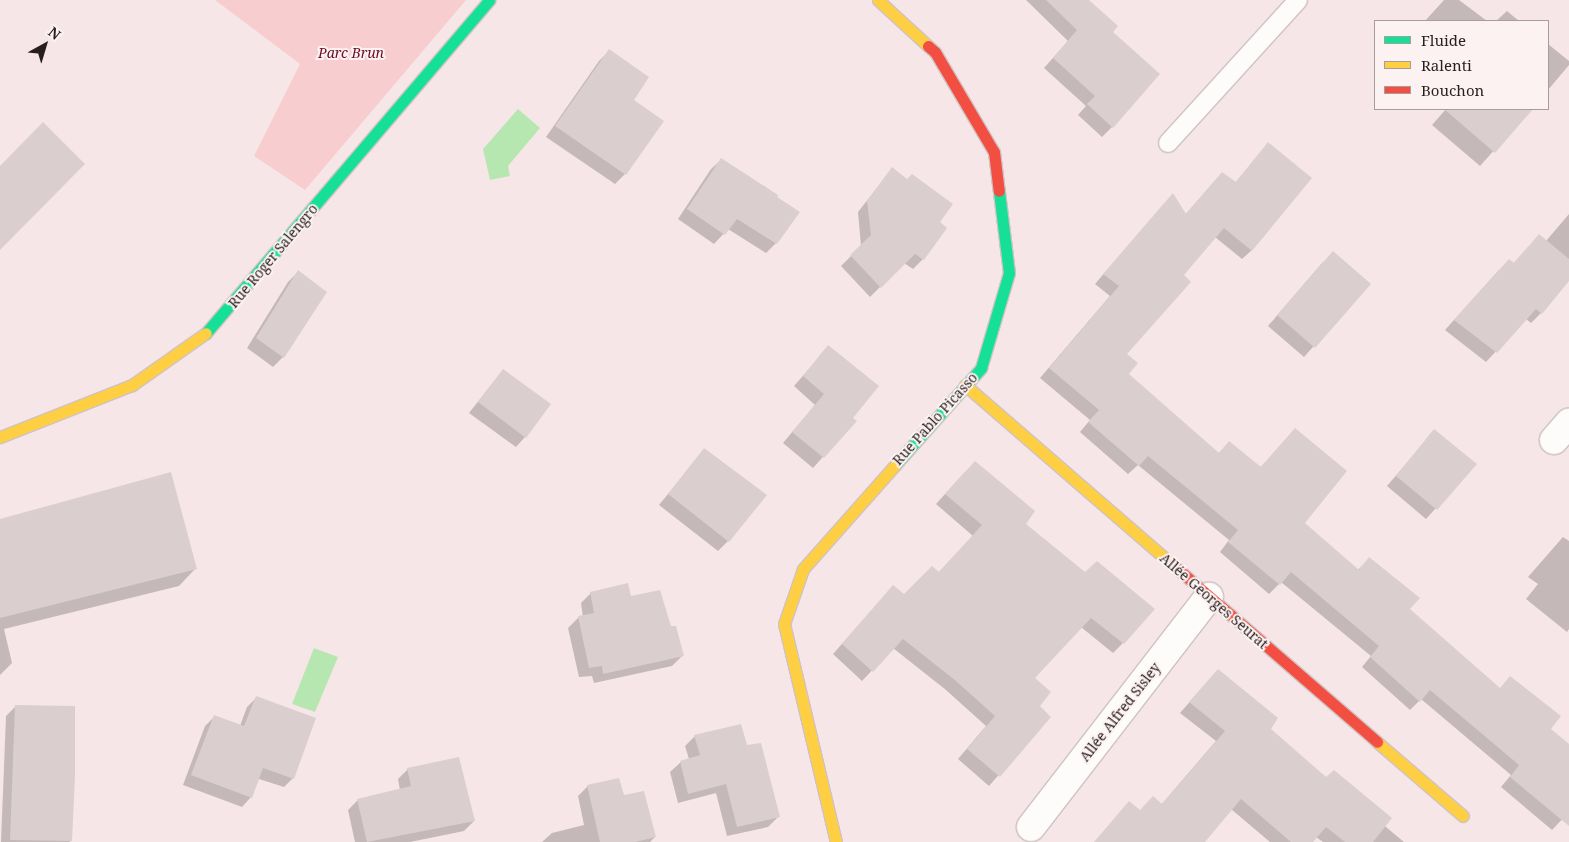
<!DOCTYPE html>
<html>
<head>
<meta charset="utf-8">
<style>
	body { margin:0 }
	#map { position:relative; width:1569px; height:842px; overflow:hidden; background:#f6e6e7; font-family:"Noto Serif",serif }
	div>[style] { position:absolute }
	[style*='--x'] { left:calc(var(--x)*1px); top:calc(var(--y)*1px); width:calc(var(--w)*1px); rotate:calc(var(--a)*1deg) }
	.green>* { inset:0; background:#f7cdcf }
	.water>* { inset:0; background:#b7e7b1 }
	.shadow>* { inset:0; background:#0003 }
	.building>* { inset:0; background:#dbcecf }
	.roads { filter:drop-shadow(1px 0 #cfc3c3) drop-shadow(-1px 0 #cfc3c3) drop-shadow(0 1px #cfc3c3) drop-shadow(0 -1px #cfc3c3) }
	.lane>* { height:18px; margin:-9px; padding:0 9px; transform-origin:9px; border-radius:9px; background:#fefbfb }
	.street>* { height:28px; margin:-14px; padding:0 14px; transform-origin:14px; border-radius:14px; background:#fefbfb }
	.fast>* { height:11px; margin:-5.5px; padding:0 5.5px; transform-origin:5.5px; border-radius:5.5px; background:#16e098 }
	.slow>* { height:11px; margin:-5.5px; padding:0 5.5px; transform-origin:5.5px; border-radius:5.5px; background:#ffcf43 }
	.jam>* { height:11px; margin:-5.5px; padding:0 5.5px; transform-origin:5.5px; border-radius:5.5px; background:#f24e42 }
	span { translate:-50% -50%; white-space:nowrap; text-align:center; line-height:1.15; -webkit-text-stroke:4px #fdf2f2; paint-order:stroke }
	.park-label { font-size:14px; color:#6c0d24; font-style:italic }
	.street-label { font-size:14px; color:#281e1e }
	.legend { position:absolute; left:1374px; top:20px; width:175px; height:90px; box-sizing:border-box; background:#fdf2f2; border:1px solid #a89d9d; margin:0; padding:6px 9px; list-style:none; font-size:15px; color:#281e1e }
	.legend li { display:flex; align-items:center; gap:10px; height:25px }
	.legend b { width:25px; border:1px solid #a89d9d }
	.north { position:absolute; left:20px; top:20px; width:50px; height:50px; -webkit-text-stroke:4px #fdf2f2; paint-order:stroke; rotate:39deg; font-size:14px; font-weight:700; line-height:20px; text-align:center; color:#281e1e }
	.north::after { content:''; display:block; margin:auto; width:18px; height:22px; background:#281e1e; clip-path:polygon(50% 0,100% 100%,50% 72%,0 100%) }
</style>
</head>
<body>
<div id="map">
	<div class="green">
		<div style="clip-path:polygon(215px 0,466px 0,305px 190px,254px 156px,300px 64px)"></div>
	</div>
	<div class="water">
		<div style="clip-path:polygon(518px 109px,540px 128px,508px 166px,510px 176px,490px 180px,483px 149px)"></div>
		<div style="clip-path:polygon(314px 648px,338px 657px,315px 712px,292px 704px)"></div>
	</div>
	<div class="shadow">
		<div style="clip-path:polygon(1026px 0,1087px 0,1112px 32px,1112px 127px,1102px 137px,1078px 115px,1086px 106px,1044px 68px,1068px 41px)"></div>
		<div style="clip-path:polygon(1444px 0,1459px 0,1487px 21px,1425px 21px)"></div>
		<div style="clip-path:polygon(1507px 11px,1519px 21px,1496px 21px)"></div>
		<div style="clip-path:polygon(1548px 44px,1569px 61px,1569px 65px,1548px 90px)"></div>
		<div style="clip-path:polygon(609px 51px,632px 101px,625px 174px,615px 184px,546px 137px,599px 61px)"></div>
		<div style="clip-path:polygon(1446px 109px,1531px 109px,1480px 166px,1432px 125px)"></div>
		<div style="clip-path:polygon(1268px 144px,1252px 250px,1242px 259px,1215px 237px,1183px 275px,1126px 354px,1127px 374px,1218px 454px,1229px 442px,1260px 468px,1295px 429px,1304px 524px,1358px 570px,1369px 559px,1409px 610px,1499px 689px,1569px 746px,1569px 812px,1552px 830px,1501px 787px,1511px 775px,1421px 699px,1410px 710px,1362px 667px,1371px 656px,1281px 582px,1269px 594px,1220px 552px,1229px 540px,1138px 465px,1128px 474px,1080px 432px,1090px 420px,1040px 378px,1110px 296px,1095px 284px,1164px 204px,1185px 215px,1213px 183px,1235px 183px)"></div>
		<div style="clip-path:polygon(721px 160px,776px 243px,766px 253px,728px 229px,714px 244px,678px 219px,711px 169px)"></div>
		<div style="clip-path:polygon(892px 169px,907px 180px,939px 223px,923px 259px,913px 269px,904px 263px,870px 297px,841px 266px,861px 246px,858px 212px)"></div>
		<div style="clip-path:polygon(1569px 214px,1569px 279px,1541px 313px,1531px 323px,1526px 319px,1486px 362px,1445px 330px,1499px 270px,1513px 264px,1529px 246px,1546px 241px)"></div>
		<div style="clip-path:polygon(1323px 262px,1369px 284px,1304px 357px,1268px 326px)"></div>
		<div style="clip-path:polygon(298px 272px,283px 357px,273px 367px,247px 348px,288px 282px)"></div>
		<div style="clip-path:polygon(828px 347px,852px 418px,855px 421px,813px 468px,783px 443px,815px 405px,794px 386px)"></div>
		<div style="clip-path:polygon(503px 370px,525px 437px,516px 447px,469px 413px)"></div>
		<div style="clip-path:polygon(1434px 431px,1476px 464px,1426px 519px,1387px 486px)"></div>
		<div style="clip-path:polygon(704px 450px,728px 541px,718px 551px,659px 505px)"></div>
		<div style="clip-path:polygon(965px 472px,1024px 524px,1123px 643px,1113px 653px,1081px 627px,1033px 678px,1038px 706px,1049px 717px,989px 786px,958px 759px,986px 726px,946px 690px,893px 648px,862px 681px,833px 654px,893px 586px,904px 596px,938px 573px,973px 536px,936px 504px)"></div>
		<div style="clip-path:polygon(0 520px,195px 569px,179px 586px,4px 629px,12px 663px,0 675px)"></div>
		<div style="clip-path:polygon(1563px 537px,1569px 541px,1569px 629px,1567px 632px,1526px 599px,1538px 584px,1528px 577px)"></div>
		<div style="clip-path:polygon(591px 593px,630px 597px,670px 627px,682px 656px,672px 666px,594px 683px,592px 676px,579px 677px,568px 628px,578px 618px,583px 617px,581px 603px)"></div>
		<div style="clip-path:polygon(1208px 681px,1269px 730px,1404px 842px,1323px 842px,1316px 837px,1311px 842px,1270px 842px,1231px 809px,1203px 842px,1094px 842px,1140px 811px,1161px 805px,1216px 741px,1180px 713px)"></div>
		<div style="clip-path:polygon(256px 698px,293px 778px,284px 787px,259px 779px,251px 797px,242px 807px,183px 785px,205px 726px,215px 716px,240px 726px,247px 707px)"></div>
		<div style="clip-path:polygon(16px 706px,71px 841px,69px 842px,1px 842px,6px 716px)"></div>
		<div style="clip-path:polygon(695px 736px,746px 747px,778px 817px,768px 827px,727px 836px,716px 793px,678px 803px,670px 772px,681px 762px,689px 759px,685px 746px)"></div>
		<div style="clip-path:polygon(408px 769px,474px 821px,464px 831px,410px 842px,355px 842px,348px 810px,358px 800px,400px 790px,398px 779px)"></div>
		<div style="clip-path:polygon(588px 786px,623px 796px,655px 837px,650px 842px,542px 842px,552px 833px,584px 825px,578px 796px)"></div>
	</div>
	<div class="building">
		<div style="clip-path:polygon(1046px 0,1089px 0,1118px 26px,1113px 32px,1160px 74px,1113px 128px,1087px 104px,1095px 96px,1053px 58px,1077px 30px)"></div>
		<div style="clip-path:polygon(609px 49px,649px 77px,634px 100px,664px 121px,626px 175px,555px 126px)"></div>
		<div style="clip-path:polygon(1444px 109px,1533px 109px,1495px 153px)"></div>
		<div style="clip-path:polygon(43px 122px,85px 164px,0 250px,0 166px)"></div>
		<div style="clip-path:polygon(1268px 142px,1312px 178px,1252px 251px,1224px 228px,1184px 275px,1191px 282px,1127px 354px,1138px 363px,1129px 374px,1219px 453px,1229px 441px,1261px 467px,1295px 428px,1347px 471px,1305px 523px,1359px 570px,1369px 557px,1420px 598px,1410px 609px,1500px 688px,1510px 676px,1561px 716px,1551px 729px,1569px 744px,1569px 826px,1510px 777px,1519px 765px,1430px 690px,1420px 702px,1370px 657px,1379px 646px,1291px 572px,1280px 585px,1228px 542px,1238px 530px,1148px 456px,1139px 466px,1088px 422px,1099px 410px,1049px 368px,1119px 286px,1103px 274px,1173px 193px,1186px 214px,1222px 172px,1236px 182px)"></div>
		<div style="clip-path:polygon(721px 158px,778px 195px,777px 197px,800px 212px,777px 244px,737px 219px,725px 235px,687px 209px)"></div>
		<div style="clip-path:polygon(892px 167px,907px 179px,912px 174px,953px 204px,940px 222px,947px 228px,924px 260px,915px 254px,881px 288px,850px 255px,871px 235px,867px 201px)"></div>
		<div style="clip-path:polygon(1539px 234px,1569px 259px,1569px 281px,1542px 314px,1536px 309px,1497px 353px,1454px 320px,1509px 259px,1514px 263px)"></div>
		<div style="clip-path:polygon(1333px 251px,1371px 284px,1315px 348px,1277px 315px)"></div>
		<div style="clip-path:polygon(298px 270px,327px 292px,284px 358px,256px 338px)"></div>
		<div style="clip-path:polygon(828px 345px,879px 386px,853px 418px,857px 421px,824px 458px,792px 432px,824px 394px,803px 376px)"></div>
		<div style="clip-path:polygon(503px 369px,551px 404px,526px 438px,478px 402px)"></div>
		<div style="clip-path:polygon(1434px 429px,1477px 464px,1437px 510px,1396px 476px)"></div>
		<div style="clip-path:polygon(704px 448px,767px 495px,729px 542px,668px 494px)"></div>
		<div style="clip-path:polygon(975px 461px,1035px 511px,1026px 524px,1085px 572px,1097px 561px,1155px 609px,1124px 644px,1091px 618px,1035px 678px,1051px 692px,1040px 706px,1051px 717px,1000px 777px,967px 749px,995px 716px,956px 681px,903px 639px,873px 672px,842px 644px,893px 585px,904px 594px,932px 566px,939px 572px,982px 525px,945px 494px)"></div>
		<div style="clip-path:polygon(171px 472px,197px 569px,0 618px,0 519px)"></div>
		<div style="clip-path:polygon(628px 583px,631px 596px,660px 590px,671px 626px,676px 626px,684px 656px,603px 674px,602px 666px,589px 668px,578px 616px,594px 613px,590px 592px)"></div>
		<div style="clip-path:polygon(1218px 669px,1278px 718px,1271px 729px,1326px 777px,1334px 770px,1392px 818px,1373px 842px,1345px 842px,1326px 827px,1313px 842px,1291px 842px,1241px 799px,1205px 842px,1094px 842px,1129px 801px,1140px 810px,1153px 796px,1162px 804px,1225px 731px,1189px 702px)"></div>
		<div style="clip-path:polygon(256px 696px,316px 718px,294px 779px,263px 768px,252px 798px,191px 775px,214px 715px,244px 726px)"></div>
		<div style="clip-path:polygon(15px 705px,75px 706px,75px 776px,72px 841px,10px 840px)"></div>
		<div style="clip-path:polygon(741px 724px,747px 745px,761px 743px,780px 817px,737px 827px,726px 784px,688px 794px,680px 761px,700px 755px,694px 735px)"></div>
		<div style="clip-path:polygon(459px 757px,475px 821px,367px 842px,357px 799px,411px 786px,407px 768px)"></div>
		<div style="clip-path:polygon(619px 778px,624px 795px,644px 791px,656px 837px,635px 842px,600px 842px,587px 785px)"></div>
	</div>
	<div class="roads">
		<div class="lane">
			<div style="--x:1168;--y:143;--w:193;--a:-47.7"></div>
		</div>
		<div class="street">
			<div style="--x:1554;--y:440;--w:23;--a:-49"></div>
			<div style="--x:1031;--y:827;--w:291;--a:-52.3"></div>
		</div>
		<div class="fast">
			<div style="--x:206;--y:333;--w:437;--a:-49.6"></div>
			<div style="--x:895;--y:465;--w:130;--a:-48.4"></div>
			<div style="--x:981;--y:368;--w:99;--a:-73.6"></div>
			<div style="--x:1009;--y:273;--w:83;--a:-97"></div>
		</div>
		<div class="slow">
			<div style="--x:878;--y:0;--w:68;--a:42.6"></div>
			<div style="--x:965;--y:385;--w:275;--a:40.9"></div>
			<div style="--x:0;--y:437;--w:142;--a:-21.5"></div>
			<div style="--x:132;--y:385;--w:90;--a:-35.1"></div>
			<div style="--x:1377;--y:742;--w:113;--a:40.7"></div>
			<div style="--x:836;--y:842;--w:224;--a:-103.4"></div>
			<div style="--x:784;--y:624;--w:58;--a:-70.9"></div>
			<div style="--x:803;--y:569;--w:139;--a:-48.5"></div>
		</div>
		<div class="jam">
			<div style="--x:928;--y:46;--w:9;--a:41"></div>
			<div style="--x:935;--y:52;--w:116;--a:59.5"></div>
			<div style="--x:994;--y:152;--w:39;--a:83"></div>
			<div style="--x:1173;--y:565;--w:270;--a:40.9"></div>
		</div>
	</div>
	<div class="park-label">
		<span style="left:351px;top:53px">Parc Brun</span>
	</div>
	<div class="street-label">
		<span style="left:273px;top:256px;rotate:-50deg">Rue Roger Salengro</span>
		<span style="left:935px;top:419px;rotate:-48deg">Rue Pablo Picasso</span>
		<span style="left:1214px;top:601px;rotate:41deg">Allée Georges Seurat</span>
		<span style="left:1120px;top:712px;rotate:-52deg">Allée Alfred Sisley</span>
	</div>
	<ul class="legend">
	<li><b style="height:6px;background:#16e098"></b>Fluide</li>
	<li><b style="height:6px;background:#ffcf43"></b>Ralenti</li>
	<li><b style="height:6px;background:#f24e42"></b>Bouchon</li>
	</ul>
	<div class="north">N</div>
</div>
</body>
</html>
